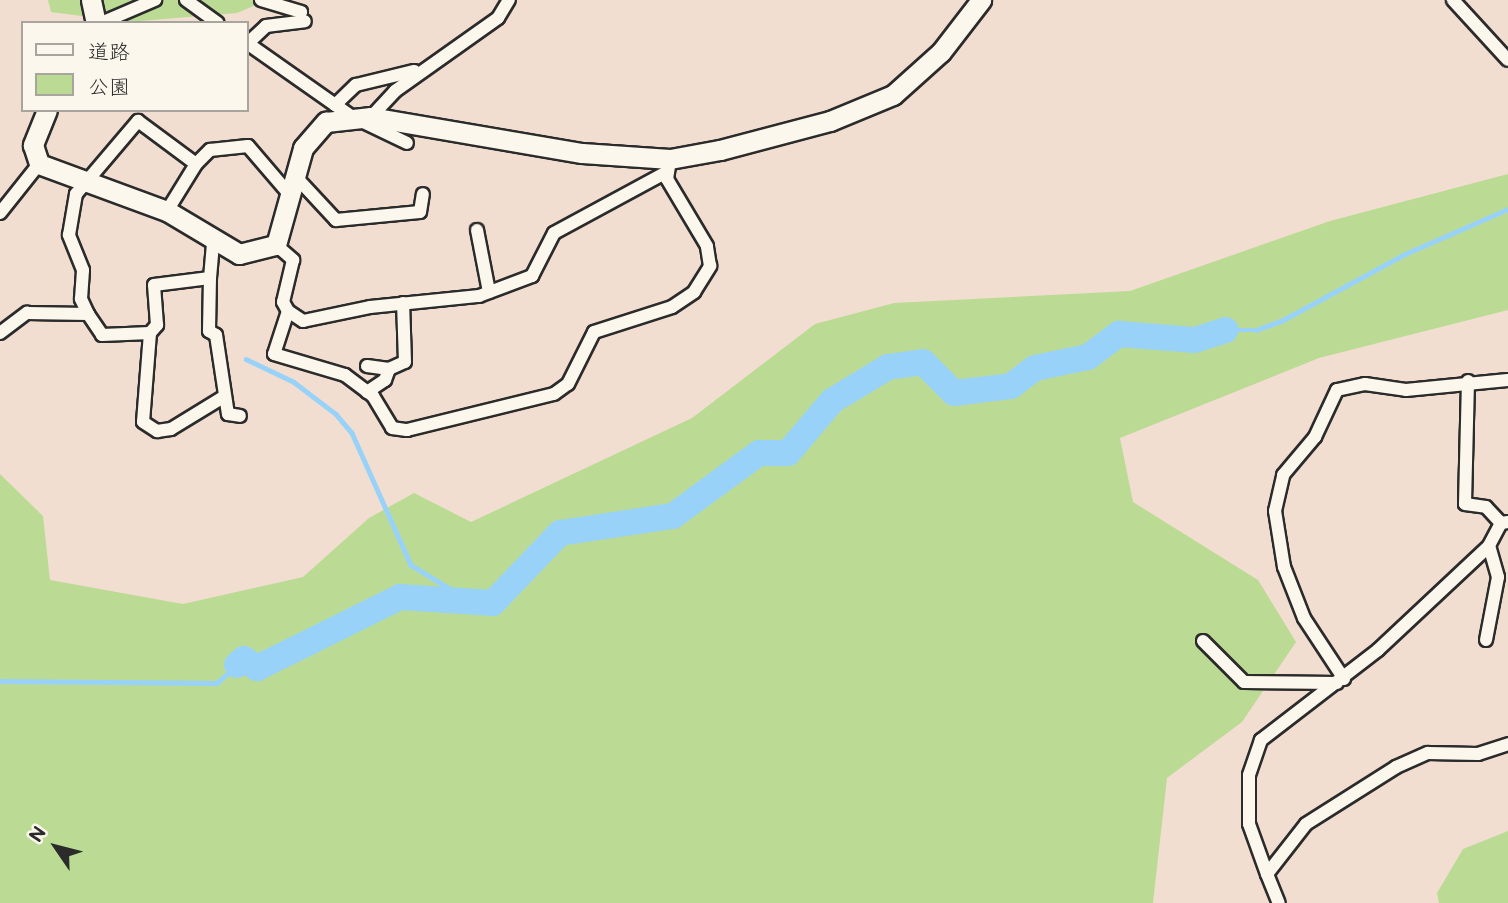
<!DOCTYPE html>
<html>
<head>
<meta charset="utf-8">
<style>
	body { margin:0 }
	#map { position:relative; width:1508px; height:903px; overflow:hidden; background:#f1ded0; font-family:"Balsamiq Sans","Klee One",sans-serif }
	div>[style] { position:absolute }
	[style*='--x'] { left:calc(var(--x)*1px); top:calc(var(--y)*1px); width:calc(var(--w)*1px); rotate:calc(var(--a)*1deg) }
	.green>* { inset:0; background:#bbdb94 }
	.stream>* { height:4.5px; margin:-2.25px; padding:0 2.25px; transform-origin:2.25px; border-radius:2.25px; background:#99d2f9 }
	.river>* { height:26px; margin:-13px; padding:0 13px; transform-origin:13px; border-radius:13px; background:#99d2f9 }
	.roads { filter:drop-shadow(2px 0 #2b2b2b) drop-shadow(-2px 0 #2b2b2b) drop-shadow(0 2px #2b2b2b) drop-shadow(0 -2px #2b2b2b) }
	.street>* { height:12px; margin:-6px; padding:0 6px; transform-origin:6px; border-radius:6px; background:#fbf7ec }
	.secondary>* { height:19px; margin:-9.5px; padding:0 9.5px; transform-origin:9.5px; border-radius:9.5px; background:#fbf7ec }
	span { translate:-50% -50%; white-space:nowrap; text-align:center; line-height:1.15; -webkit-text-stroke:6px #fbf7ec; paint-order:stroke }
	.legend { position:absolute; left:21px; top:21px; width:228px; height:91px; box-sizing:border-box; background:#fbf7ec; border:2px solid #a8a59f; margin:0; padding:9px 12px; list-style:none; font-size:21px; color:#2b2b2b }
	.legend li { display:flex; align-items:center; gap:14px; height:35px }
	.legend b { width:35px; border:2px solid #a8a59f }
	.north { position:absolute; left:21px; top:812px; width:70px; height:70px; -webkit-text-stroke:5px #fbf7ec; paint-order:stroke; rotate:305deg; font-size:19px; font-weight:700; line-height:28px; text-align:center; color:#2b2b2b }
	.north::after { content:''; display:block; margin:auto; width:24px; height:32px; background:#2b2b2b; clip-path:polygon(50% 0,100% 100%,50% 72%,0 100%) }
</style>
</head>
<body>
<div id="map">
	<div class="green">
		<div style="clip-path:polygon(48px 0,268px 0,237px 13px,128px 22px,51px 12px)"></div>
		<div style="clip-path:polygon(1508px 174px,1508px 310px,1319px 358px,1120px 438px,1133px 502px,1258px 580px,1296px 642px,1242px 722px,1167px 778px,1153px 903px,0 903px,0 474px,43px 516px,50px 580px,183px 604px,303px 577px,369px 518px,414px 493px,471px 522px,692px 418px,815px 324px,894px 303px,1130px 291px,1330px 221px)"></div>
		<div style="clip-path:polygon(1508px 831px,1508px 903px,1439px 903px,1437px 893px,1463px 849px)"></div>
	</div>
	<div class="stream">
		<div style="--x:1225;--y:330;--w:31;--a:0"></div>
		<div style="--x:1256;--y:330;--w:29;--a:-20"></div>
		<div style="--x:1283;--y:320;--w:139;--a:-28.4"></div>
		<div style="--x:1405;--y:254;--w:112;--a:-23.6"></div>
		<div style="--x:246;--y:359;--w:53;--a:25.6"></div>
		<div style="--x:294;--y:382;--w:53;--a:37.3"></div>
		<div style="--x:336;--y:414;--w:25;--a:50"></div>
		<div style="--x:352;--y:433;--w:145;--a:65.9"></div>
		<div style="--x:411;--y:565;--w:69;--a:31.4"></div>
		<div style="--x:0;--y:681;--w:217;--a:0.5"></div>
		<div style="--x:217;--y:683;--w:27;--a:-42"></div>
	</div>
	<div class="river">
		<div style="--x:237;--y:665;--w:9;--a:-41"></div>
		<div style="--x:244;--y:659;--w:16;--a:35"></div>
		<div style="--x:257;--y:668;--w:160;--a:-26.4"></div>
		<div style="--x:400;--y:597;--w:93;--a:3.7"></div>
		<div style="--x:493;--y:603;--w:97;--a:-46.3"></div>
		<div style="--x:560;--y:533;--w:114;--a:-8.6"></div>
		<div style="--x:673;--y:516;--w:107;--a:-36.2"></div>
		<div style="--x:759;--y:453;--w:29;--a:0"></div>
		<div style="--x:788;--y:453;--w:68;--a:-49.8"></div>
		<div style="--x:832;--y:401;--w:66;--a:-31.3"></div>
		<div style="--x:888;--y:367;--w:35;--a:-8"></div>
		<div style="--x:923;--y:362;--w:44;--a:45"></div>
		<div style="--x:954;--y:393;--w:57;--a:-7"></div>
		<div style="--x:1011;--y:386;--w:30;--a:-37"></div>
		<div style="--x:1035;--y:368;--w:54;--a:-11.7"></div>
		<div style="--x:1088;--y:357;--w:39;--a:-37"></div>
		<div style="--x:1119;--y:334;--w:76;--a:4.5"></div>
		<div style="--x:1195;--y:340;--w:32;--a:-18"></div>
	</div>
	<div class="roads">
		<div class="street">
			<div style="--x:186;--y:0;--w:39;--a:36"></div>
			<div style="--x:261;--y:0;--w:42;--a:16.7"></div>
			<div style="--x:1453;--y:0;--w:81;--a:47.5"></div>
			<div style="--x:101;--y:23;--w:59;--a:-23.1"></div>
			<div style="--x:247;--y:43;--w:127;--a:35.1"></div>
			<div style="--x:351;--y:116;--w:62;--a:25.7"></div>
			<div style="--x:248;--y:43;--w:25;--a:-43"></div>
			<div style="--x:266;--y:26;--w:39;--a:-7"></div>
			<div style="--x:335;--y:105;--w:29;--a:-44"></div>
			<div style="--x:356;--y:85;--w:60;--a:-13.6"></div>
			<div style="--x:371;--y:117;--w:35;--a:-47"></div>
			<div style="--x:395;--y:91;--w:126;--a:-35.3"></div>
			<div style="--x:498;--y:18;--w:21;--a:-59"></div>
			<div style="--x:196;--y:164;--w:20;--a:-45"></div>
			<div style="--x:210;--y:150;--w:38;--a:-6"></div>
			<div style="--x:248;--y:146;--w:65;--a:49.4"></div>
			<div style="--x:296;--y:177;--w:59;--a:47.1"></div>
			<div style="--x:336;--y:220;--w:84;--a:-5.4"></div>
			<div style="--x:420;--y:212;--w:18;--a:-81"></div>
			<div style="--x:0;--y:213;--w:63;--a:-51.5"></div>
			<div style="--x:477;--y:230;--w:63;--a:79"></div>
			<div style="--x:276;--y:245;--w:23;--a:41"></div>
			<div style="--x:293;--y:260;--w:43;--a:103.4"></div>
			<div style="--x:283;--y:302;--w:10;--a:61"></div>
			<div style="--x:288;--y:311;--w:45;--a:108"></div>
			<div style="--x:274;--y:354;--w:74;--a:16.5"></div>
			<div style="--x:345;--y:375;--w:35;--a:37"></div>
			<div style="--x:373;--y:396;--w:37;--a:59"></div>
			<div style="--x:392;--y:428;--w:15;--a:8"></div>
			<div style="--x:407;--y:430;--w:151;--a:-13.8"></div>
			<div style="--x:554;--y:394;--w:17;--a:-36"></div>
			<div style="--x:568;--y:384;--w:58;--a:-63.4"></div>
			<div style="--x:594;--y:332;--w:82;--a:-17.8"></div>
			<div style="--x:672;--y:307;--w:27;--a:-34"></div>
			<div style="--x:694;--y:292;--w:31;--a:-58"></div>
			<div style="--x:710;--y:266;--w:20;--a:-99"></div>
			<div style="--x:707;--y:246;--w:78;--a:-120.8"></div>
			<div style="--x:667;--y:179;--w:20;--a:-81"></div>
			<div style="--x:210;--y:278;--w:53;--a:91.1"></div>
			<div style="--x:209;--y:331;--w:8;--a:30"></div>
			<div style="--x:216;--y:335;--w:80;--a:81.4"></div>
			<div style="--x:228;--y:414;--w:12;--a:9"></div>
			<div style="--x:288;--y:311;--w:18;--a:34"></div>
			<div style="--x:303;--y:321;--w:68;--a:-11.8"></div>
			<div style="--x:370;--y:307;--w:110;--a:-5.8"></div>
			<div style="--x:479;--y:296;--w:57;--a:-20.7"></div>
			<div style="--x:532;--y:276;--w:48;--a:-62.9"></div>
			<div style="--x:554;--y:233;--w:126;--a:-28.4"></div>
			<div style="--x:88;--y:314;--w:17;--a:-115"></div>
			<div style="--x:81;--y:299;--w:29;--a:-86"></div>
			<div style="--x:83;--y:270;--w:38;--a:-112"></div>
			<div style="--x:69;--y:235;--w:42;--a:-80.3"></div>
			<div style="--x:76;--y:194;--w:96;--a:-49.7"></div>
			<div style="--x:138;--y:121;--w:72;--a:36.6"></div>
			<div style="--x:196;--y:164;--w:55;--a:121.7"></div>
			<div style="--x:0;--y:333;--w:34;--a:-37"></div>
			<div style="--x:27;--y:313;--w:61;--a:0.9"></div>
			<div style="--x:88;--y:314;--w:25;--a:56"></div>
			<div style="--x:102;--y:335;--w:48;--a:-2.4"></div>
			<div style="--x:150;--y:333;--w:11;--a:-49"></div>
			<div style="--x:157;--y:325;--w:40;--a:-94.3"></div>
			<div style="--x:154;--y:285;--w:56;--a:-7.1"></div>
			<div style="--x:210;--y:278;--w:36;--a:-85"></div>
			<div style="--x:150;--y:333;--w:89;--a:94.5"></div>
			<div style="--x:143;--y:422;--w:17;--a:33"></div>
			<div style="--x:157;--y:431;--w:14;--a:-8"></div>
			<div style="--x:171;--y:429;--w:63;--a:-31.4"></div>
			<div style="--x:367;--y:366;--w:22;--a:8"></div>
			<div style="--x:1468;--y:381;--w:123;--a:91.4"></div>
			<div style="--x:1465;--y:504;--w:21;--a:8"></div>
			<div style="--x:1486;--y:507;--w:22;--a:47"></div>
			<div style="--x:367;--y:392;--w:22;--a:-34"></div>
			<div style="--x:385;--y:380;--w:12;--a:-70"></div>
			<div style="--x:389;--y:369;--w:17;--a:-24"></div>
			<div style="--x:405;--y:362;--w:59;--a:-91.9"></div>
			<div style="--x:1508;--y:522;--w:7;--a:172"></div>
			<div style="--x:1501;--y:523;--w:26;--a:118"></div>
			<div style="--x:1489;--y:546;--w:152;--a:136.9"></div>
			<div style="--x:1378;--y:650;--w:148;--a:142.4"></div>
			<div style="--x:1261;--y:740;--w:37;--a:109"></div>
			<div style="--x:1249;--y:775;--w:49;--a:90"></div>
			<div style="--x:1249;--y:824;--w:53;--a:70.2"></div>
			<div style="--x:1267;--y:874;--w:63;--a:-52"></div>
			<div style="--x:1306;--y:824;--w:107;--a:-32.3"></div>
			<div style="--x:1396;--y:767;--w:35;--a:-24"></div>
			<div style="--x:1428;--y:753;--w:50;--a:1.1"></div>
			<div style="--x:1478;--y:754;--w:32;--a:-18"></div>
			<div style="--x:1486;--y:640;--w:64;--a:-79.2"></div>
			<div style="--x:1498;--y:577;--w:32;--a:-106"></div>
			<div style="--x:1203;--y:641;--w:58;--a:45"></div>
			<div style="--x:1244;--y:682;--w:93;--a:0.6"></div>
			<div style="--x:1344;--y:679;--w:73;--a:-123.3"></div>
			<div style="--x:1304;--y:618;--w:55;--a:-111.4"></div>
			<div style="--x:1284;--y:567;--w:57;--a:-99.1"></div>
			<div style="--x:1275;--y:511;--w:37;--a:-77"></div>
			<div style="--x:1283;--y:475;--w:50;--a:-49.9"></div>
			<div style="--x:1315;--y:437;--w:52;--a:-64.9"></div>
			<div style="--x:1337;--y:390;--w:29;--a:-12"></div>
			<div style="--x:1365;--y:384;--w:41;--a:8.3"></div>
			<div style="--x:1406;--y:390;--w:102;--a:-5.6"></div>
			<div style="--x:1267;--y:874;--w:31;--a:68"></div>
		</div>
		<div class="secondary">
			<div style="--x:91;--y:0;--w:24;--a:78"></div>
			<div style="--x:47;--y:110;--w:38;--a:112"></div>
			<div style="--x:33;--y:145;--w:20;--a:72"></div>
			<div style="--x:39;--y:164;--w:136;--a:20.2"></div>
			<div style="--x:167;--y:211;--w:84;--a:30.8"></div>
			<div style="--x:239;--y:254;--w:38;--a:-14"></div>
			<div style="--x:276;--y:245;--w:101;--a:-74.4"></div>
			<div style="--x:303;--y:148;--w:35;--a:-49"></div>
			<div style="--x:326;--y:122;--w:45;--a:-6.3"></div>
			<div style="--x:371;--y:117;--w:214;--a:9.7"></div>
			<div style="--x:582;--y:153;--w:88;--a:3.9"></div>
			<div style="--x:670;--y:159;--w:51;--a:-10.2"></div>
			<div style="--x:720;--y:150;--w:114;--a:-14.8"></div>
			<div style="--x:830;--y:121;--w:68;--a:-22.4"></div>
			<div style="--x:893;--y:95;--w:64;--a:-41.9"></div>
			<div style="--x:941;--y:52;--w:66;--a:-52.4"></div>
		</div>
	</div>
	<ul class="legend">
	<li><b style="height:9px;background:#fbf7ec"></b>道路</li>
	<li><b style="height:19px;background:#bbdb94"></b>公園</li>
	</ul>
	<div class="north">N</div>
</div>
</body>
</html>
